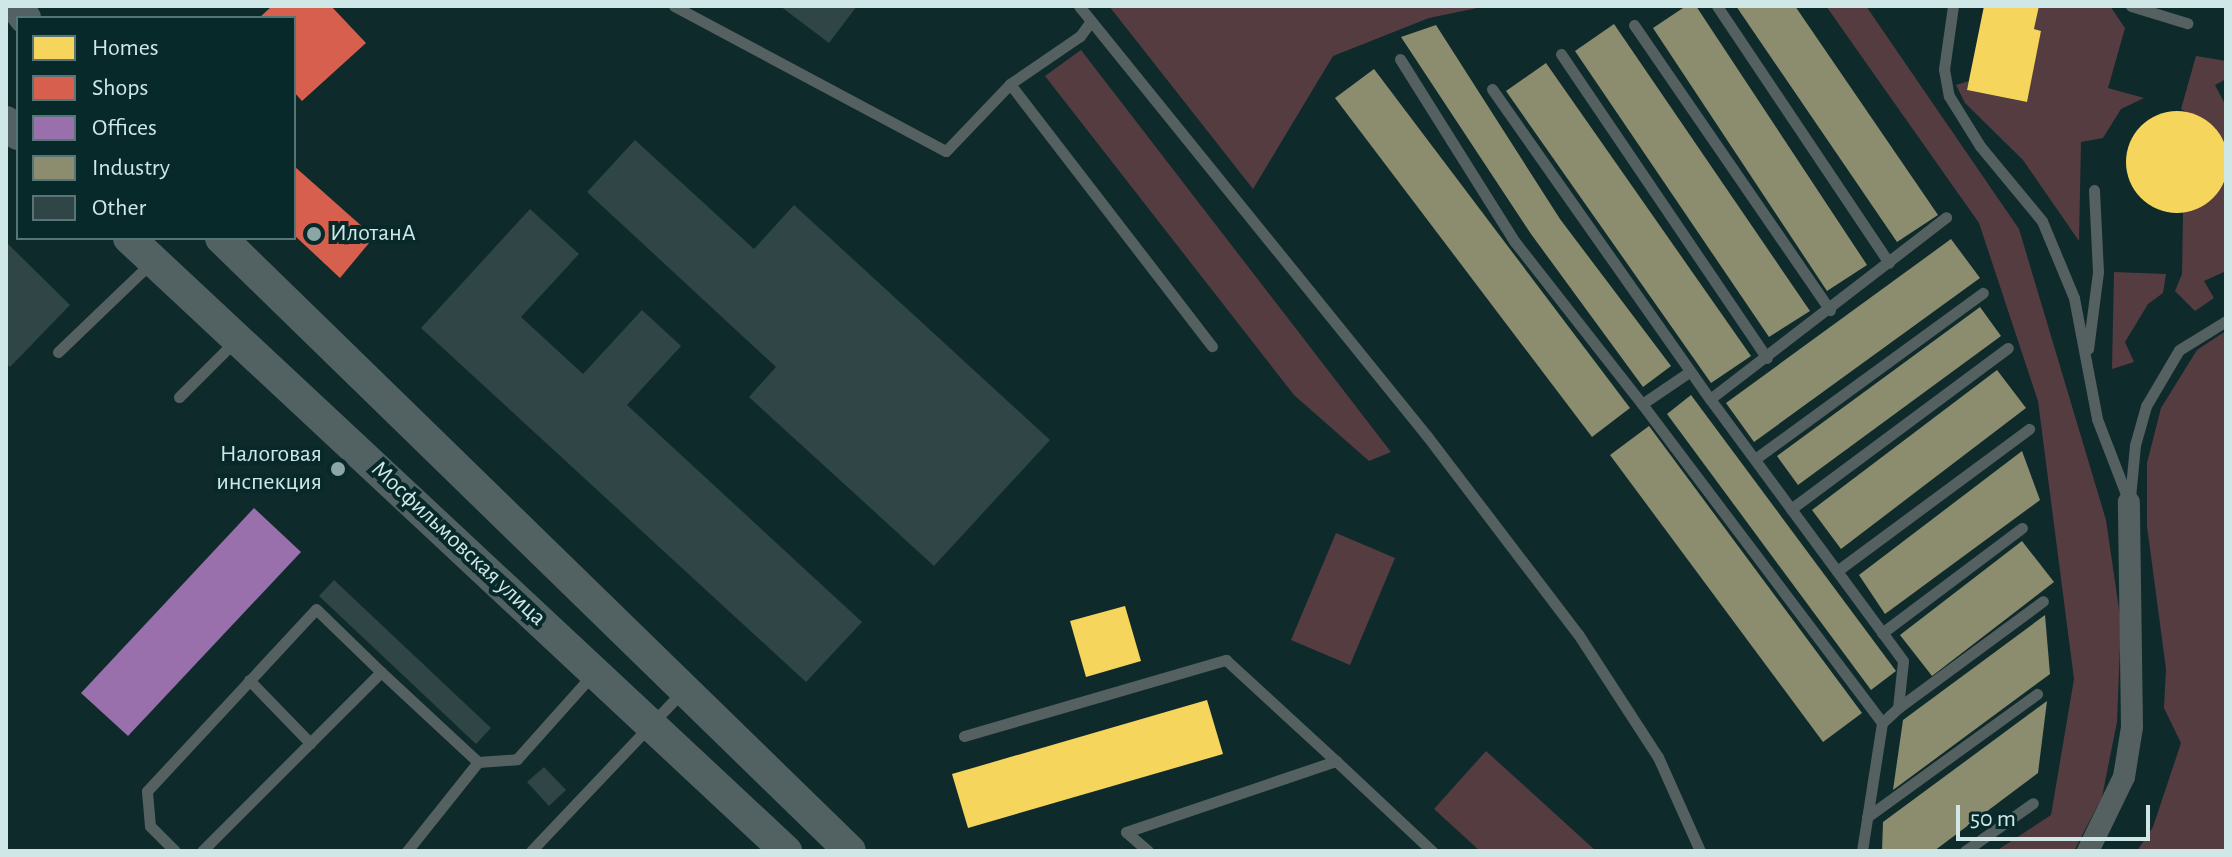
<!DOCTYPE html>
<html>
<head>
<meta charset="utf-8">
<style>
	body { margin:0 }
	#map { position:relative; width:2232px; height:857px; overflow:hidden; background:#0f2a2b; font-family:"Alegreya Sans",sans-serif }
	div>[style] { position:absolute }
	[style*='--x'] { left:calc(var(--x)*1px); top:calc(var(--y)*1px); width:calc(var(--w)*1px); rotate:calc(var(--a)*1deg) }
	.green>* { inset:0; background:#553c40 }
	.homes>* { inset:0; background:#f6d55c }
	.round { border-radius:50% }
	.shops>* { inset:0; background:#d6604d }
	.offices>* { inset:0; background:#9970ab }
	.industry>* { inset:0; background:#8c8c6e }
	.building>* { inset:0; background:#304546 }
	.lane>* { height:11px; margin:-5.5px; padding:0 5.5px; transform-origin:5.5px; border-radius:5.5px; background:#556061 }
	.street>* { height:22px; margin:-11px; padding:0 11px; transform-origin:11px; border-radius:11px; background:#556061 }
	.secondary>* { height:32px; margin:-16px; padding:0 16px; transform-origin:16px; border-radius:16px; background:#526262 }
	.dots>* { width:22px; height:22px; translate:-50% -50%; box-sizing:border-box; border:4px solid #07292a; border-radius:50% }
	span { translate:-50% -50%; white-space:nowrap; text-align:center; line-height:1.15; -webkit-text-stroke:8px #07292a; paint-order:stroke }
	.poi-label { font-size:24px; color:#d0e7e8 }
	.left { translate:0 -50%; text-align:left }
	.right { translate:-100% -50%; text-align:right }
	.street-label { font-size:24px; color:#d0e7e8 }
	.frame { position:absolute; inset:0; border:8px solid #d0e7e8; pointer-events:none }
	.legend { position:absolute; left:16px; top:16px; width:280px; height:224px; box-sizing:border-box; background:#07292a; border:2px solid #577576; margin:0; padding:10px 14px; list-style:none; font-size:24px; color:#d0e7e8 }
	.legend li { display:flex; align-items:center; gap:16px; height:40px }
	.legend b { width:40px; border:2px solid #577576 }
	.scale { position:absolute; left:1956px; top:805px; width:194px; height:36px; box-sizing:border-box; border:4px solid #d0e7e8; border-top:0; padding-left:10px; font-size:24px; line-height:28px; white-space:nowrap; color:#d0e7e8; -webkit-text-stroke:6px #07292a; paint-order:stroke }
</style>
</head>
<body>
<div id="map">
	<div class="green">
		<div style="clip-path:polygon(1109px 6px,1487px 6px,1429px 18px,1333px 56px,1253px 189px)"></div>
		<div style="clip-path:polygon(1826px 6px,1866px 6px,2019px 229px,2106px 520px,2121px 623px,2117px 722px,2102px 797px,2074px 851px,1996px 851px,2051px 815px,2074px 679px,2038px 401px,1979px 223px)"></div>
		<div style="clip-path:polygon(2039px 6px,2110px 6px,2125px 28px,2108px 88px,2144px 98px,2121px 109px,2103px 138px,2081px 142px,2079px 241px,2023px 160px,1965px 103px,1956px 85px,1969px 81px,1967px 90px,2026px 102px,2041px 31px,2034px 29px)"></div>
		<div style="clip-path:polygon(1081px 50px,1391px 452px,1369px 461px,1294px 395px,1045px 76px)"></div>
		<div style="clip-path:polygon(2196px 56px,2226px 61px,2226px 79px,2215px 85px,2226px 106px,2226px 150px,2215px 128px,2181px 109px)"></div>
		<div style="clip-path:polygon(2226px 175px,2226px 271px,2204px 281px,2214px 298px,2195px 311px,2175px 291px,2182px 274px,2183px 212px,2211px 200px)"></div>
		<div style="clip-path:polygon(2114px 272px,2166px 274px,2163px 293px,2148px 304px,2125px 342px,2134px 362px,2112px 369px)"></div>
		<div style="clip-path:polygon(2226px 331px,2226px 851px,2137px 851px,2153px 827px,2181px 743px,2164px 708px,2166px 669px,2147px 526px,2147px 463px,2161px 408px,2197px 350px)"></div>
		<div style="clip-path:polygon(1336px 533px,1395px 558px,1350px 665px,1291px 640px)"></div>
		<div style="clip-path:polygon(1486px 751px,1596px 851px,1480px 851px,1434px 809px)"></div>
	</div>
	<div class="homes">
		<div style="clip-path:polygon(1984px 6px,2039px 6px,2034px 29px,2041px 31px,2027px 102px,1967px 90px)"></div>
		<div class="round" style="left:2126px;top:111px;width:102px;height:102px"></div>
		<div style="clip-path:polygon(1125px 606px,1141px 661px,1086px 677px,1070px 621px)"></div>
		<div style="clip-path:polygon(1207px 700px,1223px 754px,968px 828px,952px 774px)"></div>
	</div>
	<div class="shops">
		<div style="clip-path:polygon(272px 6px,331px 6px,366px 43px,302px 101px,294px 92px,294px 18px,259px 18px)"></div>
		<div style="clip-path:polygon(294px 166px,374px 237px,340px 278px,294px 235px)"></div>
	</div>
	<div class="offices">
		<div style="clip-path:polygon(254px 508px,301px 552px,128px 736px,81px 693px)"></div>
	</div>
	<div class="industry">
		<div style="clip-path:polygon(1686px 6px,1696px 6px,1867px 265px,1827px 291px,1653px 28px)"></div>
		<div style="clip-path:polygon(1736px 6px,1795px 6px,1938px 215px,1897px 242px)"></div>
		<div style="clip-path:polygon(1614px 24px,1810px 311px,1769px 337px,1575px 51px)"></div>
		<div style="clip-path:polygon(1436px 25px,1560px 219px,1671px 366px,1643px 387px,1531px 234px,1401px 37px)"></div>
		<div style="clip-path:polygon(1546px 63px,1751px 356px,1711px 383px,1506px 91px)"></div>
		<div style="clip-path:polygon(1374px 69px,1630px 408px,1592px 437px,1335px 98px)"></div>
		<div style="clip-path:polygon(1951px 239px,1980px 278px,1754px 442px,1726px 403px)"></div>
		<div style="clip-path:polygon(1980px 307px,2001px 336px,1798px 485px,1777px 456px)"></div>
		<div style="clip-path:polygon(1997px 370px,2026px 408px,1841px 549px,1812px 510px)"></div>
		<div style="clip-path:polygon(1691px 395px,1896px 671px,1871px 690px,1667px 414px)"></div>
		<div style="clip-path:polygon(1649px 426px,1862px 713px,1823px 742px,1610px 455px)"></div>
		<div style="clip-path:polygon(2022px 451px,2040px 500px,1885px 614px,1859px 575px)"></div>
		<div style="clip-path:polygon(2022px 541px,2054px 582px,1932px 676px,1900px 635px)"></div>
		<div style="clip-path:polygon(2045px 615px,2050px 674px,1893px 790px,1903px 720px)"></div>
		<div style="clip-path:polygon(2047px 701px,2038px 773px,1934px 851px,1882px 851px,1883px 822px)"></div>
	</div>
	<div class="building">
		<div style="clip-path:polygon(780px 6px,857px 6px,829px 43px)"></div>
		<div style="clip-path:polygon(635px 140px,754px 249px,794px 205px,1050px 440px,934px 566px,749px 397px,776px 367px,587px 192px)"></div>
		<div style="clip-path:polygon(530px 209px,579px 254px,521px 317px,583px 374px,642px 310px,681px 346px,627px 405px,862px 622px,806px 682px,421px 328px)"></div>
		<div style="clip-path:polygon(6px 242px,70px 305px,10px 367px,6px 363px)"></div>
		<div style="clip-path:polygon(334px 580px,491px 728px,476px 744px,319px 596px)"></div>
		<div style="clip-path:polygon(544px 767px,566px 790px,549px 806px,527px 782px)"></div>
	</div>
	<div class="lane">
		<div style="--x:674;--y:6;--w:308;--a:28.1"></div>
		<div style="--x:946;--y:151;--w:93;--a:-46.3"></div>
		<div style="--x:1079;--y:6;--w:553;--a:51.02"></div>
		<div style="--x:1427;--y:436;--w:249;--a:52.7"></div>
		<div style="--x:1578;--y:634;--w:147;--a:57"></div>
		<div style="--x:1658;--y:757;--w:103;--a:65.9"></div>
		<div style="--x:1717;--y:6;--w:309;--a:56.2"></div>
		<div style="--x:1953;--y:6;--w:64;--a:98.1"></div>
		<div style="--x:1944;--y:69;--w:27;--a:80"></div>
		<div style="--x:1949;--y:96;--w:59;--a:58.2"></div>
		<div style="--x:1980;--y:146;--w:97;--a:50.4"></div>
		<div style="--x:2042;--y:221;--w:83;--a:67.4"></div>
		<div style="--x:2074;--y:298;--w:123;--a:79.2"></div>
		<div style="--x:2097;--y:419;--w:89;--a:68.9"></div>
		<div style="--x:2131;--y:6;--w:59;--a:16.9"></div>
		<div style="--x:1091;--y:21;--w:19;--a:126"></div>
		<div style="--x:1080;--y:36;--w:85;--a:145.6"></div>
		<div style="--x:1010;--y:84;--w:331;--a:52.4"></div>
		<div style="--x:1634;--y:25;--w:346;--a:55.5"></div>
		<div style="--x:1561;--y:54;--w:367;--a:55.9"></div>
		<div style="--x:1400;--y:59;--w:216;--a:57.9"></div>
		<div style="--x:1515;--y:242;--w:206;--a:51.9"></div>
		<div style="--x:1642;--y:404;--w:57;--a:-34.2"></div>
		<div style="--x:1492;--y:89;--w:379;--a:54.9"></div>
		<div style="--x:1710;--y:399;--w:298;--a:-37.6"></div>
		<div style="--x:2088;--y:349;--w:78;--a:-82.6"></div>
		<div style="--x:2098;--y:272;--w:82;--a:-92.8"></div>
		<div style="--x:58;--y:352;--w:132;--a:-43.8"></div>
		<div style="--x:179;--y:397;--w:78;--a:-45"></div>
		<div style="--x:1710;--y:399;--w:325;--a:53.6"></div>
		<div style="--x:1903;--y:661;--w:47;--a:96.1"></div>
		<div style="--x:1898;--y:708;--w:22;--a:137"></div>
		<div style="--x:1882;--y:723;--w:130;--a:98.9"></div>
		<div style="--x:1642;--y:404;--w:399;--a:53"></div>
		<div style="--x:1755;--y:459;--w:282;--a:-36.1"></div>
		<div style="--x:2130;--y:498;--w:53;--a:-84.6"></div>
		<div style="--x:2135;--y:445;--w:41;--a:-74.2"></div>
		<div style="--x:2146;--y:406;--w:65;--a:-59.5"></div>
		<div style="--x:2179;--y:350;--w:55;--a:-31.7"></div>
		<div style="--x:1791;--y:509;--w:270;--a:-36.6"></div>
		<div style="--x:1837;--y:571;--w:239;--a:-36.5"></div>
		<div style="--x:1882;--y:633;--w:175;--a:-36.9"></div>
		<div style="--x:381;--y:672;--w:132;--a:42.9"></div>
		<div style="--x:478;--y:762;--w:114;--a:128.6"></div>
		<div style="--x:249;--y:680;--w:88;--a:45.9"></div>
		<div style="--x:1898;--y:708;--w:180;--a:-36.4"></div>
		<div style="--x:964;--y:736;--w:273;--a:-16.2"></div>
		<div style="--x:1226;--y:660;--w:149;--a:42.6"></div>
		<div style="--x:478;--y:762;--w:39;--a:-4"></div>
		<div style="--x:517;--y:759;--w:113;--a:-48.2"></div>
		<div style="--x:1867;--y:817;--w:210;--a:-35.9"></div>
		<div style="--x:175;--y:851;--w:35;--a:-135"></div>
		<div style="--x:150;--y:826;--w:35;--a:-95"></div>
		<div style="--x:147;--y:791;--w:248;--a:-47.1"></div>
		<div style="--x:316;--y:609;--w:91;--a:44.1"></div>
		<div style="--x:381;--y:672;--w:253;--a:135"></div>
		<div style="--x:531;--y:851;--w:219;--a:-46.5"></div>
		<div style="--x:1148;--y:851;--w:29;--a:-139"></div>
		<div style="--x:1126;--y:832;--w:222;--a:-18.7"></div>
		<div style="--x:1336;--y:761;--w:132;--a:43.2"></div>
		<div style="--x:1965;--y:851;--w:83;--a:-35.2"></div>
	</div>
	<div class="street">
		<div style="--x:2088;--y:851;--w:82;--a:-64.1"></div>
		<div style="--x:2124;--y:777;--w:51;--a:-80.9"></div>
		<div style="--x:2132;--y:727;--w:225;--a:-90.8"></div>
	</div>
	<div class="secondary">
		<div style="--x:16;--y:6;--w:15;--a:53"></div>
		<div style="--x:6;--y:122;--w:17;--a:45"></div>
		<div style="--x:129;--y:238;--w:899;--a:43.02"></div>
		<div style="--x:221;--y:238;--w:878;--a:44.26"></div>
	</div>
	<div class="dots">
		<div style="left:314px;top:234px;background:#8ca5a6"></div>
		<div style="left:338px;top:469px;background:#8ca5a6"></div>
	</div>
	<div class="poi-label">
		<span class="left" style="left:330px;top:234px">ИлотанА</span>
		<span class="right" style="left:322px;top:469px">Налоговая<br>инспекция</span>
	</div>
	<div class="street-label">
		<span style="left:458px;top:544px;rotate:43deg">Мосфильмовская улица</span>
	</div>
	<div class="frame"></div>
	<ul class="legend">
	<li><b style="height:22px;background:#f6d55c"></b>Homes</li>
	<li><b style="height:22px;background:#d6604d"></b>Shops</li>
	<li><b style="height:22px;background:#9970ab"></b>Offices</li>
	<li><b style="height:22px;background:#8c8c6e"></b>Industry</li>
	<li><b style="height:22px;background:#304546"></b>Other</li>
	</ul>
	<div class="scale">50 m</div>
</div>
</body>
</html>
